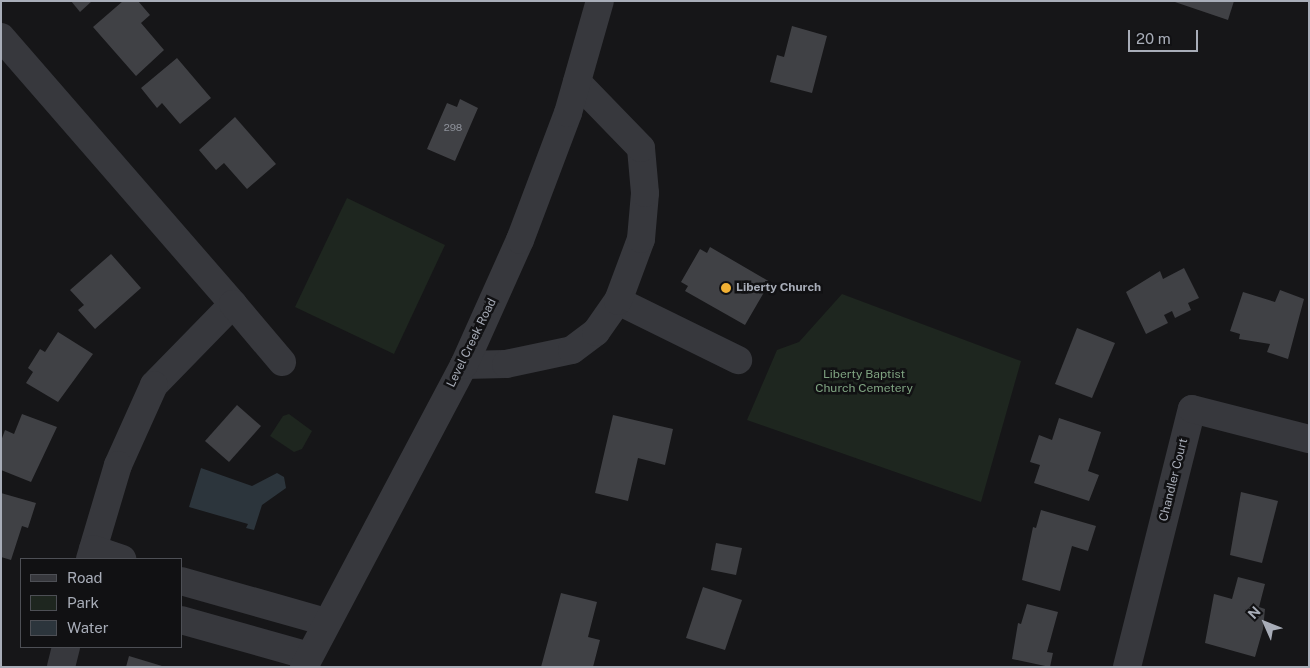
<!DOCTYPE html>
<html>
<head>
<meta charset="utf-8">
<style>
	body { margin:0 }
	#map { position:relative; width:1310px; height:668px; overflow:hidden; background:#161618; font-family:"Public Sans",sans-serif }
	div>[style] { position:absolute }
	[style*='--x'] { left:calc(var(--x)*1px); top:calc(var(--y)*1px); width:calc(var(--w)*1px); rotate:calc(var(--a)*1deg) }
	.green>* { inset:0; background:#1e261f }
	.water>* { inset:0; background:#2c353c }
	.building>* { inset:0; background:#404145 }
	.minor>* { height:28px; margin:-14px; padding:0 14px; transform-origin:14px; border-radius:14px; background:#37383d }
	.dots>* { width:14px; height:14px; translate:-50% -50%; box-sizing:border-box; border:2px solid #111113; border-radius:50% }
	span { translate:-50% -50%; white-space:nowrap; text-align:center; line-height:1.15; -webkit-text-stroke:5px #111113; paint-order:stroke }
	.number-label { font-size:10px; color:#8e929b }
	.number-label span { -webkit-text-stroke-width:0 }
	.poi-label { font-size:12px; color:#a8adb8; font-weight:700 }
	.left { translate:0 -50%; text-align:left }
	.street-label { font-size:12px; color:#a8adb8 }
	.park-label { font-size:12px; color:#7fa381 }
	.frame { position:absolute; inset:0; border:2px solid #a8adb8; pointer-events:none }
	.legend { position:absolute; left:20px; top:558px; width:162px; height:90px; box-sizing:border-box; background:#111113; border:1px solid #4d4f55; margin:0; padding:6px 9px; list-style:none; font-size:15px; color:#a8adb8 }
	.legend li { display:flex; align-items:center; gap:10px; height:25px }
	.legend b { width:25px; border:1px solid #4d4f55 }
	.north { position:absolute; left:1240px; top:598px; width:50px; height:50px; -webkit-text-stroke:4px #111113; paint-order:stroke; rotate:314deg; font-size:14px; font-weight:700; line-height:20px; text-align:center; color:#a8adb8 }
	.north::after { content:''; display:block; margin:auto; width:18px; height:22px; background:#a8adb8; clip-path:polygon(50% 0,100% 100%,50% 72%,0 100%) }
	.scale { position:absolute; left:1128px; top:30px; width:70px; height:22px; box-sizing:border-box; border:2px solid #a8adb8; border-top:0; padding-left:6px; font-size:15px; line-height:18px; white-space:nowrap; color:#a8adb8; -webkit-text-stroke:4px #111113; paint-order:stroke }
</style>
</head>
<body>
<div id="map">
	<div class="green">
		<div style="clip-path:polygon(347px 198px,445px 245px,394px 354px,295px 307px)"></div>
		<div style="clip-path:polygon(842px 294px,1021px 361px,981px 502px,747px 420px,777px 350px,799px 342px)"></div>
		<div style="clip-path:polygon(289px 414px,312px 431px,302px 449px,294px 452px,270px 436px,283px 416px)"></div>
	</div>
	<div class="water">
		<div style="clip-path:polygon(201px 468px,252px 486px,277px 473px,284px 477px,286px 488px,262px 505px,254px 530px,246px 528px,248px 524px,189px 507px)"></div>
	</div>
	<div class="building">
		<div style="clip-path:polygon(71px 1px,92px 1px,80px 12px)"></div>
		<div style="clip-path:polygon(123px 1px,138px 1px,150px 15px,141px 23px,164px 50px,136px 76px,93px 27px)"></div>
		<div style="clip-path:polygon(1172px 1px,1234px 1px,1228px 20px)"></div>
		<div style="clip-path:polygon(792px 26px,827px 36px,812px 93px,770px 82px,777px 55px,784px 57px)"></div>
		<div style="clip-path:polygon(177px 58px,211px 98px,180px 124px,162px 103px,157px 108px,141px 88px)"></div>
		<div style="clip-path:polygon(460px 99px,478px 108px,455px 161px,427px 149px,447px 103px,457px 107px)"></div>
		<div style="clip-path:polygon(235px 117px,276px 164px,247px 189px,224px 163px,216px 170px,199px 150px)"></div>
		<div style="clip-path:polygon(710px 247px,770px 282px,745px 325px,685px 291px,688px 286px,681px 282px,700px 249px,707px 253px)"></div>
		<div style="clip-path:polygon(111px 254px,141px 288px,95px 329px,78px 310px,84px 305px,70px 290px)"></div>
		<div style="clip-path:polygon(1184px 268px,1199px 298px,1188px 303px,1191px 310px,1175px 318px,1172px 311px,1164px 315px,1168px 323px,1146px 334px,1126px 292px,1160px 271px,1163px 279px)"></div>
		<div style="clip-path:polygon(1280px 290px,1304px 299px,1288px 359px,1267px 352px,1270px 344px,1239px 339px,1240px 334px,1230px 331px,1243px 292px,1275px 302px)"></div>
		<div style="clip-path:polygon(1077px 328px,1115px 343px,1092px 398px,1055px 384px)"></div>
		<div style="clip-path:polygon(58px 332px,93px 354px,58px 402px,26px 383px,33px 372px,28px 368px,40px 349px,45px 352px)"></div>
		<div style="clip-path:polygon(237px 405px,261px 426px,229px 462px,205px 441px)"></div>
		<div style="clip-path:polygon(22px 414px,57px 427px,31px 482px,1px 470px,1px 441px,5px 430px,14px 434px)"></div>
		<div style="clip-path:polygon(613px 415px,673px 429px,665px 465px,638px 458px,628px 501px,595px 493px)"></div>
		<div style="clip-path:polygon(1059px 418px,1101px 432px,1088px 471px,1099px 475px,1089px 501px,1034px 483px,1040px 465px,1030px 462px,1039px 435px,1052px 440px)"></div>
		<div style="clip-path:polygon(1241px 492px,1278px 501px,1262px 563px,1230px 555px)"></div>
		<div style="clip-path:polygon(1px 493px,36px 503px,28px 528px,22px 526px,11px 560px,1px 557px)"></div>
		<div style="clip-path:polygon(1041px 510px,1096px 526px,1088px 551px,1072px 546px,1060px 591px,1022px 580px,1033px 527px,1036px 528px)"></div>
		<div style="clip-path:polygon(716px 543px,742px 548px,736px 575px,711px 570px)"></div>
		<div style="clip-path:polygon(1238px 577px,1265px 584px,1259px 607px,1265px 609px,1263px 629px,1255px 657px,1205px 643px,1214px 594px,1232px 599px)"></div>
		<div style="clip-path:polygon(703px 587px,742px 600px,725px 650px,686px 638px)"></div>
		<div style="clip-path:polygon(561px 593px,597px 602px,588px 637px,600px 640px,593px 667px,541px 667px)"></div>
		<div style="clip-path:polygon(1027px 604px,1058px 612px,1047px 652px,1053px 653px,1050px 667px,1012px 659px,1018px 623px,1021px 624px)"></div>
		<div style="clip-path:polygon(129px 656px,162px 666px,162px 667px,126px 667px)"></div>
	</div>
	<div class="minor">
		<div style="--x:1;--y:37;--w:354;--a:49"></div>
		<div style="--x:233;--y:304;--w:113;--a:134.3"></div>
		<div style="--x:154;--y:385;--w:88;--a:114.2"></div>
		<div style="--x:118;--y:465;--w:98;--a:106.6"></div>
		<div style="--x:618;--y:301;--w:134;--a:26.2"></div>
		<div style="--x:233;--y:304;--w:76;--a:49.8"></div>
		<div style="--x:464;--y:365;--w:42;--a:-1.4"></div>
		<div style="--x:506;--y:364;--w:67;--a:-12"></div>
		<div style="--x:572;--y:350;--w:30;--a:-37"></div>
		<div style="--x:596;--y:332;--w:38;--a:-55"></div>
		<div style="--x:618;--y:301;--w:66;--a:-69.6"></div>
		<div style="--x:641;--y:239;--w:46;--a:-85"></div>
		<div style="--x:645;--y:193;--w:45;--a:-95.1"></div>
		<div style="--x:641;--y:148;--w:92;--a:-134.1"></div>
		<div style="--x:93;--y:549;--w:31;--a:19"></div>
		<div style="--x:181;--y:581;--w:151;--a:15.8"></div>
		<div style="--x:181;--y:620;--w:133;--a:15.7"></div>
		<div style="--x:61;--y:667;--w:21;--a:-76"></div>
		<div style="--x:304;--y:667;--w:342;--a:-62.1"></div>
		<div style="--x:464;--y:365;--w:137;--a:-65.9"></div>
		<div style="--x:520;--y:240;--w:136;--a:-69.3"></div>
		<div style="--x:568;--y:113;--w:116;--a:-74.1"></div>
		<div style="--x:1127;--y:667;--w:266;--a:-75.9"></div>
		<div style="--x:1192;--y:409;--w:121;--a:14.4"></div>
	</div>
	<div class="dots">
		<div style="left:726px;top:288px;background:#f2b134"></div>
	</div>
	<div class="number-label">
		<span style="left:453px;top:128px">298</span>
	</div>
	<div class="poi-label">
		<span class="left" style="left:736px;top:288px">Liberty Church</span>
	</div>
	<div class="street-label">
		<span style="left:472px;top:343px;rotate:-64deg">Level Creek Road</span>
		<span style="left:1174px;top:480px;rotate:-76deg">Chandler Court</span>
	</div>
	<div class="park-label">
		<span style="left:864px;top:382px">Liberty Baptist<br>Church Cemetery</span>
	</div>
	<div class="frame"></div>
	<ul class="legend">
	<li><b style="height:6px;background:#37383d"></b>Road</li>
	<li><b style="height:14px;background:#1e261f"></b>Park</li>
	<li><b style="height:14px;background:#2c353c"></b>Water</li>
	</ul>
	<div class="north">N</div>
	<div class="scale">20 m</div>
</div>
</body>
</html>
